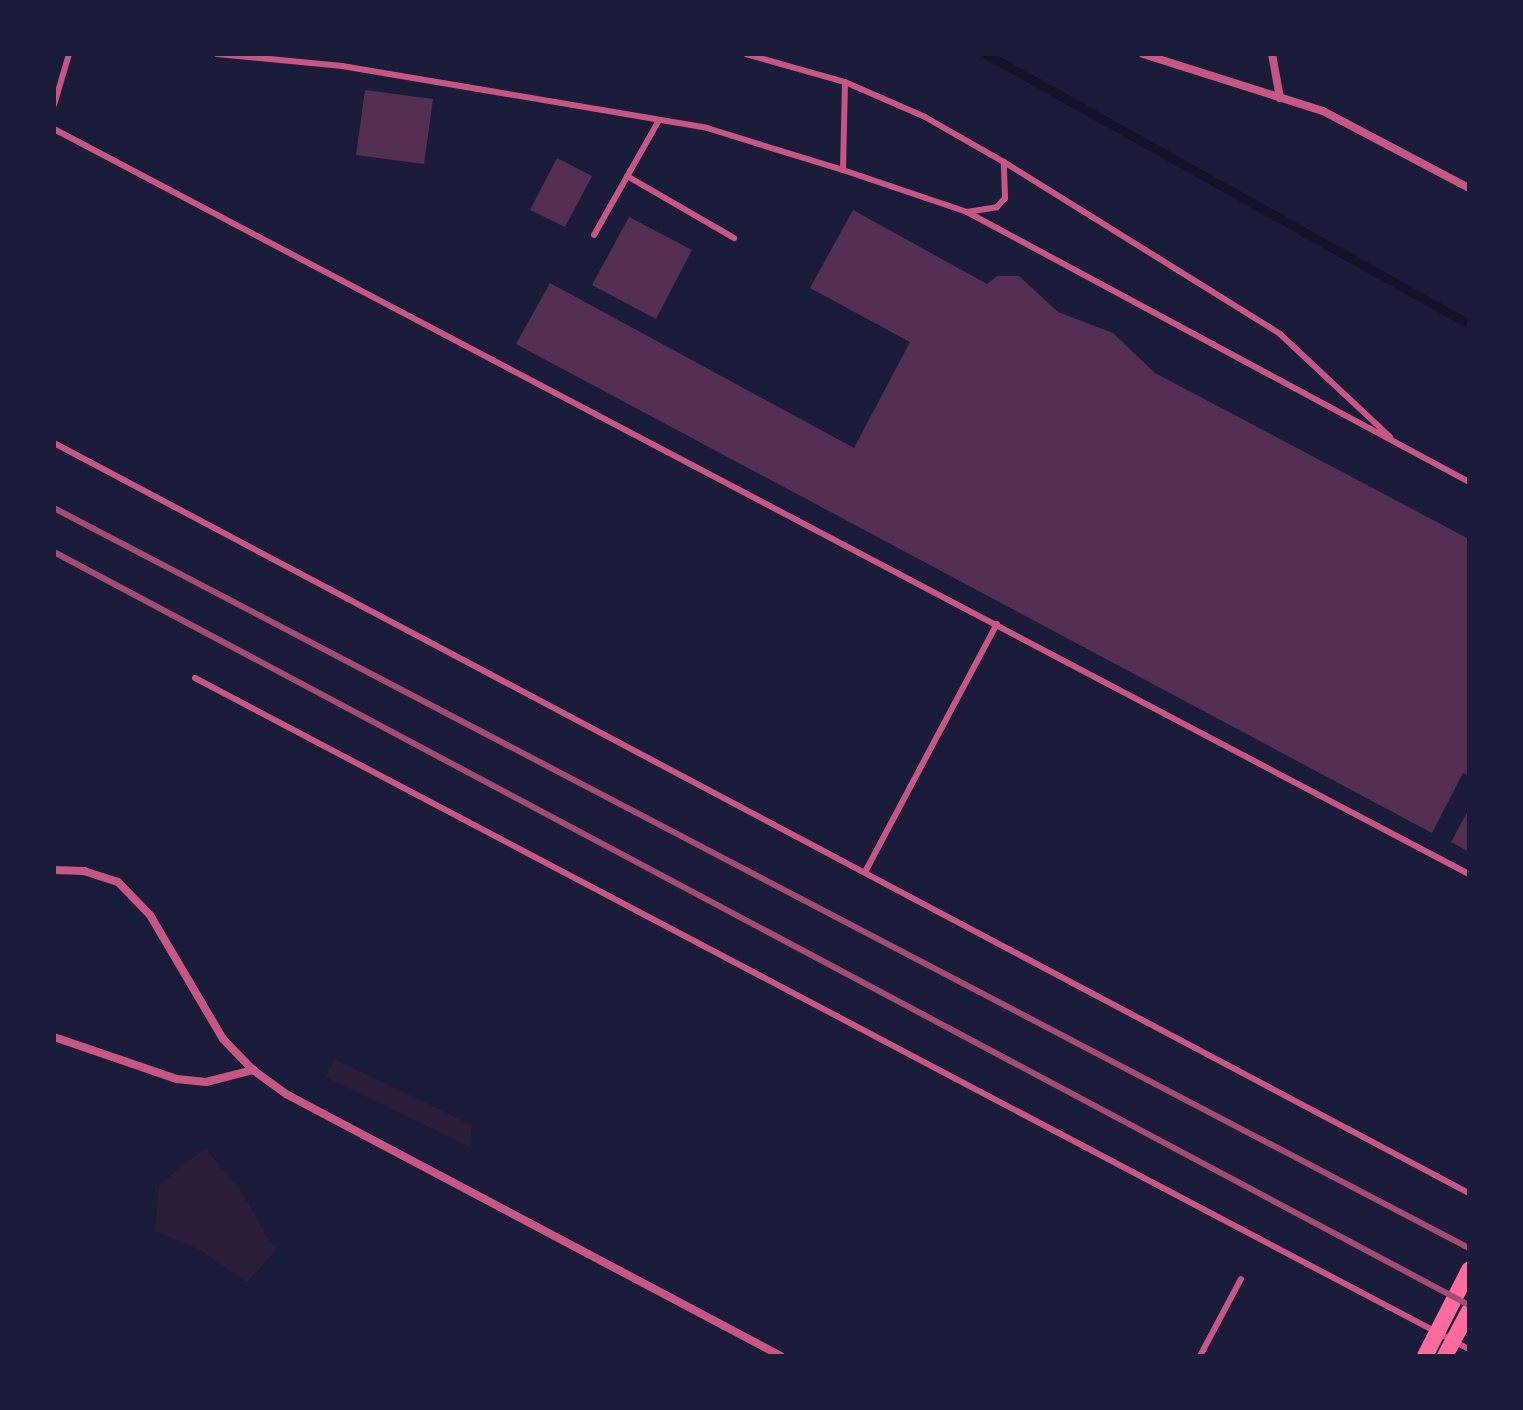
<!DOCTYPE html>
<html>
<head>
<meta charset="utf-8">
<style>
	body { margin:0 }
	#map { position:relative; width:1523px; height:1410px; overflow:hidden; background:#1b1b3a; font-family:Arial,sans-serif }
	div>[style] { position:absolute }
	[style*='--x'] { left:calc(var(--x)*1px); top:calc(var(--y)*1px); width:calc(var(--w)*1px); rotate:calc(var(--a)*1deg) }
	.green>* { inset:0; background:#2a1e3b }
	.stream>* { height:9px; margin:-4.5px; padding:0 4.5px; transform-origin:4.5px; border-radius:4.5px; background:#12122b }
	.building>* { inset:0; background:#542f53 }
	.service>* { height:6px; margin:-3px; padding:0 3px; transform-origin:3px; border-radius:3px; background:#c65784 }
	.minor>* { height:8px; margin:-4px; padding:0 4px; transform-origin:4px; border-radius:4px; background:#c65784 }
	.secondary>* { height:16px; margin:-8px; padding:0 8px; transform-origin:8px; border-radius:8px; background:#ff6b9d }
	.rail>* { height:6px; margin:-3px; padding:0 3px; transform-origin:3px; border-radius:3px; background:#a44b75 }
	span { translate:-50% -50%; white-space:nowrap; text-align:center; line-height:1.15; -webkit-text-stroke:8px #1b1b3a; paint-order:stroke }
	.frame { position:absolute; inset:0; border:56px solid #1b1b3a; pointer-events:none }
</style>
</head>
<body>
<div id="map">
	<div class="green">
		<div style="clip-path:polygon(334px 1059px,472px 1125px,470px 1147px,326px 1077px)"></div>
		<div style="clip-path:polygon(205px 1148px,240px 1190px,276px 1251px,247px 1282px,197px 1248px,155px 1231px,159px 1185px)"></div>
	</div>
	<div class="stream">
		<div style="--x:986;--y:54;--w:553;--a:29.21"></div>
	</div>
	<div class="building">
		<div style="clip-path:polygon(365px 90px,433px 99px,424px 164px,356px 155px)"></div>
		<div style="clip-path:polygon(557px 158px,592px 176px,565px 227px,530px 210px)"></div>
		<div style="clip-path:polygon(853px 210px,987px 284px,997px 276px,1019px 276px,1058px 312px,1113px 333px,1155px 373px,1469px 539px,1469px 776px,1463px 773px,1432px 833px,516px 344px,550px 283px,854px 448px,910px 342px,810px 288px)"></div>
		<div style="clip-path:polygon(629px 217px,692px 250px,656px 319px,592px 285px)"></div>
		<div style="clip-path:polygon(1469px 809px,1469px 852px,1451px 842px)"></div>
	</div>
	<div class="service">
		<div style="--x:217;--y:54;--w:126;--a:5.5"></div>
		<div style="--x:342;--y:66;--w:370;--a:9.6"></div>
		<div style="--x:707;--y:128;--w:142;--a:17.2"></div>
		<div style="--x:843;--y:170;--w:131;--a:18.7"></div>
		<div style="--x:967;--y:212;--w:570;--a:28.27"></div>
		<div style="--x:746;--y:54;--w:103;--a:15.8"></div>
		<div style="--x:845;--y:82;--w:87;--a:23.6"></div>
		<div style="--x:925;--y:117;--w:91;--a:29.7"></div>
		<div style="--x:1004;--y:162;--w:325;--a:31.9"></div>
		<div style="--x:1280;--y:334;--w:151;--a:43.1"></div>
		<div style="--x:54;--y:105;--w:53;--a:-73.6"></div>
		<div style="--x:54;--y:129;--w:1599;--a:27.77"></div>
		<div style="--x:843;--y:170;--w:88;--a:-88.7"></div>
		<div style="--x:627;--y:176;--w:124;--a:30.1"></div>
		<div style="--x:967;--y:212;--w:30;--a:-9"></div>
		<div style="--x:997;--y:207;--w:12;--a:-48"></div>
		<div style="--x:1005;--y:198;--w:36;--a:-92"></div>
		<div style="--x:594;--y:235;--w:132;--a:-60.5"></div>
		<div style="--x:54;--y:443;--w:1601;--a:27.93"></div>
		<div style="--x:195;--y:678;--w:1440;--a:27.78"></div>
		<div style="--x:865;--y:872;--w:281;--a:-62"></div>
		<div style="--x:1200;--y:1356;--w:87;--a:-62"></div>
	</div>
	<div class="minor">
		<div style="--x:1143;--y:54;--w:189;--a:17.6"></div>
		<div style="--x:1323;--y:111;--w:165;--a:27.8"></div>
		<div style="--x:1272;--y:54;--w:45;--a:79.7"></div>
		<div style="--x:54;--y:870;--w:30;--a:2"></div>
		<div style="--x:84;--y:871;--w:36;--a:18"></div>
		<div style="--x:118;--y:882;--w:46;--a:45.9"></div>
		<div style="--x:150;--y:915;--w:144;--a:59.5"></div>
		<div style="--x:223;--y:1039;--w:43;--a:45.9"></div>
		<div style="--x:253;--y:1070;--w:41;--a:36"></div>
		<div style="--x:286;--y:1094;--w:560;--a:27.89"></div>
		<div style="--x:54;--y:1037;--w:130;--a:18.9"></div>
		<div style="--x:177;--y:1079;--w:29;--a:6"></div>
		<div style="--x:206;--y:1082;--w:49;--a:-14.3"></div>
	</div>
	<div class="secondary">
		<div style="--x:1425;--y:1356;--w:97;--a:-62.9"></div>
		<div style="--x:1445;--y:1356;--w:51;--a:-61.9"></div>
	</div>
	<div class="rail">
		<div style="--x:54;--y:508;--w:1597;--a:27.61"></div>
		<div style="--x:54;--y:552;--w:1603;--a:28.02"></div>
	</div>
	<div class="frame"></div>
</div>
</body>
</html>
